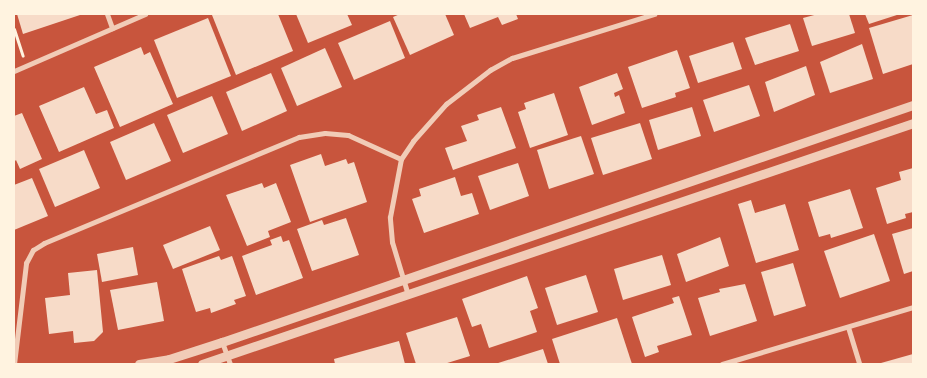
<!DOCTYPE html>
<html>
<head>
<meta charset="utf-8">
<style>
	body { margin:0 }
	#map { position:relative; width:927px; height:378px; overflow:hidden; background:#c8553d; font-family:Helvetica,sans-serif }
	div>[style] { position:absolute }
	[style*='--x'] { left:calc(var(--x)*1px); top:calc(var(--y)*1px); width:calc(var(--w)*1px); rotate:calc(var(--a)*1deg) }
	.building>* { inset:0; background:#f7dbc8 }
	.path>* { height:3px; margin:-1.5px; padding:0 1.5px; transform-origin:1.5px; border-radius:1.5px; background:#fff3e0 }
	.minor>* { height:5px; margin:-2.5px; padding:0 2.5px; transform-origin:2.5px; border-radius:2.5px; background:#f1ccb7 }
	.tertiary>* { height:9px; margin:-4.5px; padding:0 4.5px; transform-origin:4.5px; border-radius:4.5px; background:#f1ccb7 }
	span { translate:-50% -50%; white-space:nowrap; text-align:center; line-height:1.15; -webkit-text-stroke:4px #fff3e0; paint-order:stroke }
	.frame { position:absolute; inset:0; border:15px solid #fff3e0; pointer-events:none }
</style>
</head>
<body>
<div id="map">
	<div class="building">
		<div style="clip-path:polygon(17px 14px,83px 14px,23px 34px)"></div>
		<div style="clip-path:polygon(215px 14px,278px 14px,293px 51px,236px 75px,212px 15px)"></div>
		<div style="clip-path:polygon(296px 14px,347px 14px,352px 25px,308px 43px)"></div>
		<div style="clip-path:polygon(400px 14px,445px 14px,454px 35px,410px 55px,393px 17px)"></div>
		<div style="clip-path:polygon(464px 14px,516px 14px,518px 19px,502px 25px,498px 17px,470px 28px)"></div>
		<div style="clip-path:polygon(818px 14px,849px 14px,855px 33px,812px 46px,803px 18px)"></div>
		<div style="clip-path:polygon(865px 14px,900px 14px,869px 24px)"></div>
		<div style="clip-path:polygon(913px 15px,913px 64px,883px 74px,869px 28px)"></div>
		<div style="clip-path:polygon(208px 18px,231px 76px,177px 98px,154px 40px)"></div>
		<div style="clip-path:polygon(390px 21px,405px 58px,354px 80px,338px 43px)"></div>
		<div style="clip-path:polygon(790px 24px,799px 51px,755px 65px,745px 38px)"></div>
		<div style="clip-path:polygon(733px 42px,742px 69px,698px 83px,689px 56px)"></div>
		<div style="clip-path:polygon(862px 44px,873px 79px,830px 93px,820px 62px)"></div>
		<div style="clip-path:polygon(141px 47px,144px 55px,150px 52px,173px 104px,120px 127px,94px 67px)"></div>
		<div style="clip-path:polygon(325px 48px,342px 87px,297px 106px,281px 68px)"></div>
		<div style="clip-path:polygon(677px 50px,690px 88px,675px 93px,676px 97px,642px 108px,628px 67px)"></div>
		<div style="clip-path:polygon(806px 66px,815px 95px,774px 112px,765px 82px)"></div>
		<div style="clip-path:polygon(271px 73px,287px 111px,242px 131px,226px 92px)"></div>
		<div style="clip-path:polygon(617px 73px,623px 89px,614px 93px,615px 97px,619px 95px,625px 113px,592px 125px,579px 87px)"></div>
		<div style="clip-path:polygon(749px 85px,760px 116px,714px 132px,703px 100px)"></div>
		<div style="clip-path:polygon(84px 87px,96px 114px,107px 110px,114px 128px,59px 152px,39px 106px)"></div>
		<div style="clip-path:polygon(554px 93px,568px 135px,530px 148px,518px 112px,526px 109px,524px 103px)"></div>
		<div style="clip-path:polygon(212px 96px,228px 134px,183px 153px,167px 115px)"></div>
		<div style="clip-path:polygon(501px 107px,516px 148px,453px 170px,445px 148px,467px 141px,461px 126px,479px 120px,477px 115px)"></div>
		<div style="clip-path:polygon(692px 107px,701px 136px,658px 150px,649px 120px)"></div>
		<div style="clip-path:polygon(22px 113px,42px 159px,20px 169px,16px 160px,14px 162px,14px 116px)"></div>
		<div style="clip-path:polygon(154px 123px,171px 161px,126px 180px,110px 142px)"></div>
		<div style="clip-path:polygon(640px 123px,652px 159px,603px 175px,591px 138px)"></div>
		<div style="clip-path:polygon(581px 136px,594px 174px,549px 189px,537px 150px)"></div>
		<div style="clip-path:polygon(84px 150px,100px 188px,55px 207px,39px 169px)"></div>
		<div style="clip-path:polygon(321px 154px,325px 166px,346px 159px,348px 164px,354px 162px,367px 202px,310px 222px,290px 165px)"></div>
		<div style="clip-path:polygon(518px 163px,529px 196px,490px 210px,478px 176px)"></div>
		<div style="clip-path:polygon(913px 168px,913px 212px,905px 214px,906px 218px,887px 224px,876px 188px,901px 180px,899px 172px)"></div>
		<div style="clip-path:polygon(455px 177px,461px 196px,472px 193px,479px 214px,424px 233px,412px 199px,421px 196px,419px 189px)"></div>
		<div style="clip-path:polygon(32px 178px,48px 216px,14px 230px,14px 185px)"></div>
		<div style="clip-path:polygon(262px 183px,264px 188px,276px 183px,291px 222px,268px 231px,270px 237px,247px 246px,226px 195px)"></div>
		<div style="clip-path:polygon(850px 189px,863px 228px,831px 238px,830px 234px,819px 237px,808px 202px)"></div>
		<div style="clip-path:polygon(751px 200px,755px 213px,785px 204px,799px 250px,756px 263px,738px 204px)"></div>
		<div style="clip-path:polygon(346px 218px,359px 255px,312px 271px,297px 229px,322px 220px,324px 225px)"></div>
		<div style="clip-path:polygon(210px 226px,220px 250px,173px 269px,163px 245px)"></div>
		<div style="clip-path:polygon(913px 228px,913px 271px,904px 274px,892px 234px)"></div>
		<div style="clip-path:polygon(874px 234px,890px 281px,840px 298px,824px 251px)"></div>
		<div style="clip-path:polygon(281px 236px,283px 242px,289px 240px,303px 278px,256px 295px,242px 256px,272px 245px,270px 240px)"></div>
		<div style="clip-path:polygon(720px 237px,729px 266px,686px 282px,677px 254px)"></div>
		<div style="clip-path:polygon(133px 247px,138px 275px,102px 282px,97px 254px)"></div>
		<div style="clip-path:polygon(662px 255px,671px 285px,623px 300px,614px 269px)"></div>
		<div style="clip-path:polygon(219px 256px,221px 260px,232px 256px,246px 296px,234px 300px,236px 304px,211px 313px,210px 308px,196px 312px,182px 269px)"></div>
		<div style="clip-path:polygon(793px 263px,806px 306px,774px 316px,761px 272px)"></div>
		<div style="clip-path:polygon(97px 270px,103px 332px,94px 341px,74px 343px,73px 331px,49px 334px,45px 298px,70px 295px,68px 273px)"></div>
		<div style="clip-path:polygon(586px 275px,598px 312px,557px 325px,545px 288px)"></div>
		<div style="clip-path:polygon(527px 276px,538px 308px,530px 311px,537px 332px,489px 348px,481px 324px,472px 327px,462px 299px)"></div>
		<div style="clip-path:polygon(157px 282px,164px 321px,118px 330px,110px 290px)"></div>
		<div style="clip-path:polygon(745px 284px,757px 321px,710px 336px,698px 298px,720px 292px,719px 289px)"></div>
		<div style="clip-path:polygon(679px 296px,692px 335px,657px 346px,659px 352px,645px 357px,632px 317px,674px 303px,672px 298px)"></div>
		<div style="clip-path:polygon(457px 317px,470px 356px,444px 364px,416px 364px,406px 333px)"></div>
		<div style="clip-path:polygon(617px 318px,632px 364px,560px 364px,552px 339px)"></div>
		<div style="clip-path:polygon(399px 341px,405px 364px,335px 364px,334px 359px)"></div>
		<div style="clip-path:polygon(543px 349px,548px 364px,495px 364px)"></div>
		<div style="clip-path:polygon(913px 354px,913px 364px,882px 364px,881px 363px)"></div>
	</div>
	<div class="path">
		<div style="--x:14;--y:29;--w:28;--a:72"></div>
	</div>
	<div class="minor">
		<div style="--x:107;--y:14;--w:15;--a:70"></div>
		<div style="--x:14;--y:71;--w:143;--a:-23.5"></div>
		<div style="--x:408;--y:295;--w:55;--a:-106.8"></div>
		<div style="--x:392;--y:242;--w:25;--a:-95"></div>
		<div style="--x:390;--y:217;--w:59;--a:-79.3"></div>
		<div style="--x:401;--y:159;--w:22;--a:-56"></div>
		<div style="--x:413;--y:141;--w:50;--a:-48.3"></div>
		<div style="--x:446;--y:104;--w:56;--a:-37.7"></div>
		<div style="--x:490;--y:70;--w:25;--a:-29"></div>
		<div style="--x:512;--y:58;--w:149;--a:-17.2"></div>
		<div style="--x:848;--y:327;--w:39;--a:73"></div>
		<div style="--x:222;--y:342;--w:23;--a:70"></div>
		<div style="--x:14;--y:364;--w:102;--a:-83.2"></div>
		<div style="--x:26;--y:263;--w:15;--a:-62"></div>
		<div style="--x:33;--y:250;--w:13;--a:-32"></div>
		<div style="--x:44;--y:243;--w:276;--a:-22.6"></div>
		<div style="--x:299;--y:137;--w:26;--a:-9"></div>
		<div style="--x:325;--y:133;--w:23;--a:5"></div>
		<div style="--x:348;--y:135;--w:58;--a:24.4"></div>
		<div style="--x:722;--y:364;--w:199;--a:-16.6"></div>
	</div>
	<div class="tertiary">
		<div style="--x:139;--y:364;--w:30;--a:-9"></div>
		<div style="--x:169;--y:359;--w:56;--a:-17.8"></div>
		<div style="--x:222;--y:342;--w:731;--a:-18.93"></div>
		<div style="--x:202;--y:364;--w:751;--a:-18.72"></div>
	</div>
	<div class="frame"></div>
</div>
</body>
</html>
